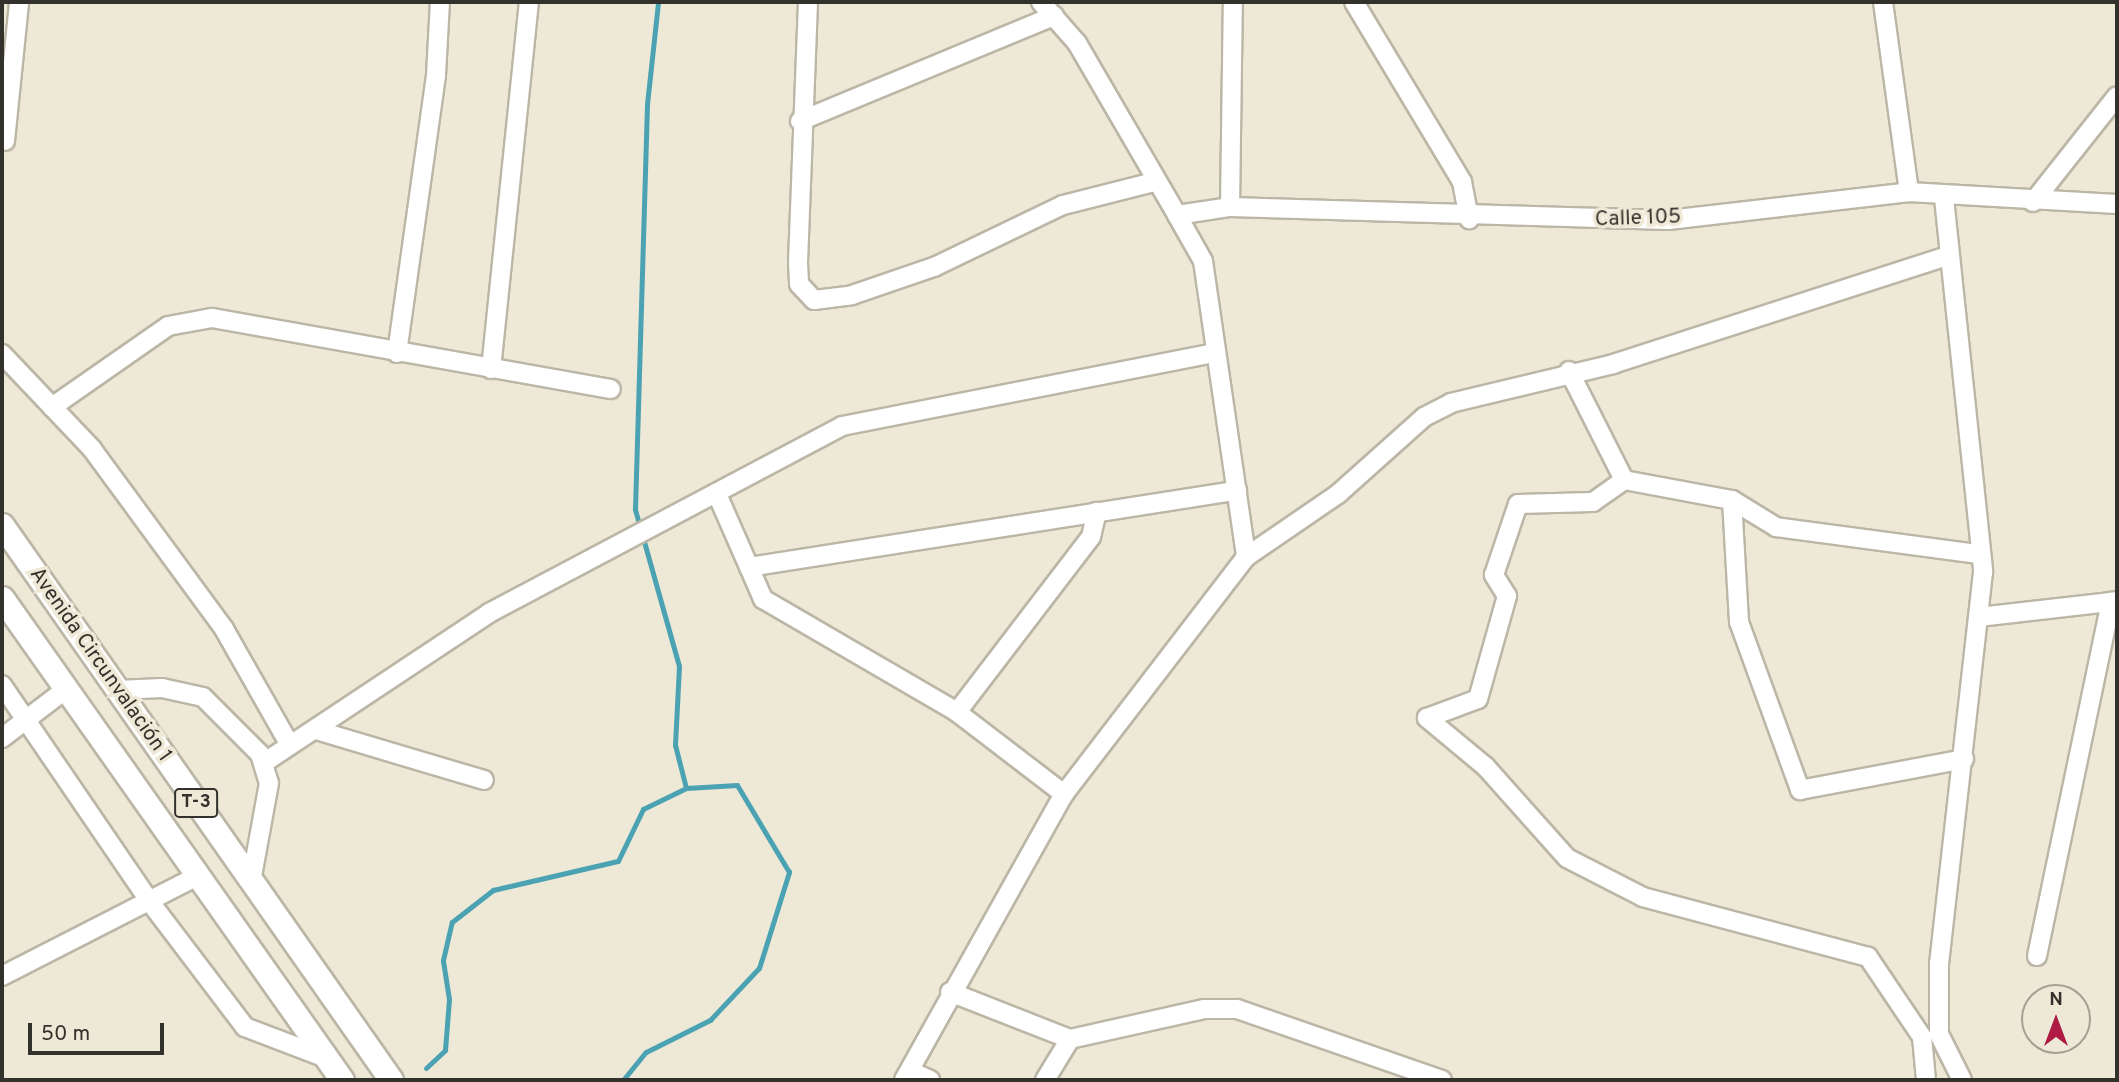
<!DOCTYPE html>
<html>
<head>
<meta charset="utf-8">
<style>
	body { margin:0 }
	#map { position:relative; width:2119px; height:1082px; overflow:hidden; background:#eee9d7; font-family:Overpass,sans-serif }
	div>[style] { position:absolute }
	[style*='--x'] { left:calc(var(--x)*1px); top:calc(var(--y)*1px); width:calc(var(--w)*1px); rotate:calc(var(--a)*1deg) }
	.stream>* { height:5px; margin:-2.5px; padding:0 2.5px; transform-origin:2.5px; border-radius:2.5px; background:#4aa2b2 }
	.roads { filter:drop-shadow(2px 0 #bbb6a6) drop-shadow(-2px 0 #bbb6a6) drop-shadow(0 2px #bbb6a6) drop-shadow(0 -2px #bbb6a6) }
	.minor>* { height:18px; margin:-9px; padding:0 9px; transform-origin:9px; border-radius:9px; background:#fff }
	.major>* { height:23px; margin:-11.5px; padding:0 11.5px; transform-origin:11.5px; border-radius:11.5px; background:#fff }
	span { translate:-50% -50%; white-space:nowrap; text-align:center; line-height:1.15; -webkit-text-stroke:7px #eee9d7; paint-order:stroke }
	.shield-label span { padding:2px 5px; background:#eee9d7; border:2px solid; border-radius:5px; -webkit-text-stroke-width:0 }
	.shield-label { font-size:19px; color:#33312b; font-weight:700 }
	.street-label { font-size:21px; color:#33312b }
	.frame { position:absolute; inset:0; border:4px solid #33312b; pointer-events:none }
	.north { position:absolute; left:2021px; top:984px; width:70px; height:70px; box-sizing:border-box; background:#eee9d7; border:2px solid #a39f92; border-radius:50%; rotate:0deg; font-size:19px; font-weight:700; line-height:28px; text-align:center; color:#33312b }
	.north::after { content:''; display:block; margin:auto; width:24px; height:32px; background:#ae1a44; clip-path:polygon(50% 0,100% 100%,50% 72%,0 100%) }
	.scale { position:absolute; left:28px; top:1023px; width:136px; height:32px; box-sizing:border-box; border:4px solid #33312b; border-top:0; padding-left:9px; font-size:21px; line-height:24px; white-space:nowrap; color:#33312b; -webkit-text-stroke:5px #eee9d7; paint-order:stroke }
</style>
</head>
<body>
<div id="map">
	<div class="stream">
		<div style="--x:426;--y:1068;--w:26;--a:-43"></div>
		<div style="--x:445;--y:1050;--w:51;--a:-85.5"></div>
		<div style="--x:449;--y:999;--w:39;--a:-99"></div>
		<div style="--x:443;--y:960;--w:39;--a:-77"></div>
		<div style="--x:452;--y:922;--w:52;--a:-38"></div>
		<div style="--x:493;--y:890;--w:128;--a:-13.1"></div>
		<div style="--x:618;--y:861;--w:58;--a:-64.3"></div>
		<div style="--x:643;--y:809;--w:48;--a:-26"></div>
		<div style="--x:623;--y:1080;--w:36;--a:-51"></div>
		<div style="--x:646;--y:1052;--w:72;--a:-26.6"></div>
		<div style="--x:710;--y:1020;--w:71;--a:-46.7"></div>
		<div style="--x:759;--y:968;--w:101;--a:-72.6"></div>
		<div style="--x:789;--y:872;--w:101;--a:-120.9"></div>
		<div style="--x:737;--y:785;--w:51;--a:176.6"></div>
		<div style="--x:686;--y:788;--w:44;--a:-104.3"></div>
		<div style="--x:675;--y:745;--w:79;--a:-87.1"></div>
		<div style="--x:679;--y:666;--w:163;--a:-105.7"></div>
		<div style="--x:635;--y:509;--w:405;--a:-88.3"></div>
		<div style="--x:647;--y:104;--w:103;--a:-83.8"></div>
	</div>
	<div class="roads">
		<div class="minor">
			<div style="--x:808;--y:2;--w:261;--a:92.2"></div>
			<div style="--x:798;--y:263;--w:21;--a:87"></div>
			<div style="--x:799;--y:284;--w:22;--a:47"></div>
			<div style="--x:814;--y:300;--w:38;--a:-7"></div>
			<div style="--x:852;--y:295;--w:87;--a:-18.9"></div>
			<div style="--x:934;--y:267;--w:143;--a:-25.7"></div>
			<div style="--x:1063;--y:205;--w:94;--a:-14.2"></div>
			<div style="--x:1041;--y:2;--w:55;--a:48.7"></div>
			<div style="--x:1077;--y:43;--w:199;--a:59.8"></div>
			<div style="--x:1177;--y:215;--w:54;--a:-8.6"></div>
			<div style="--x:1230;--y:207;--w:438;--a:1.7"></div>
			<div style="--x:1668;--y:220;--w:243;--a:-6.6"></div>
			<div style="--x:1909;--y:192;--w:208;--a:3.3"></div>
			<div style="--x:1354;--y:2;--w:210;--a:59"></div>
			<div style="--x:1462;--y:182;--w:38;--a:79"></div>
			<div style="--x:1883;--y:2;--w:192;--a:82.2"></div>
			<div style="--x:800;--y:121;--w:275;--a:-22.5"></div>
			<div style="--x:5;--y:141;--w:140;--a:-84.2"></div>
			<div style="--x:1944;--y:198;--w:376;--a:84"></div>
			<div style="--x:1983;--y:572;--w:394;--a:96.4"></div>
			<div style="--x:1939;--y:964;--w:70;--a:90"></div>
			<div style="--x:1939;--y:1034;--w:51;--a:63.4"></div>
			<div style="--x:2033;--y:202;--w:135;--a:-51.6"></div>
			<div style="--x:1230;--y:207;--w:205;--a:-89.2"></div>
			<div style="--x:1177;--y:215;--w:53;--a:60.5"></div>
			<div style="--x:1203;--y:261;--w:299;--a:81.7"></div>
			<div style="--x:397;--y:353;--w:281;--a:-82"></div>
			<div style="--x:436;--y:75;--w:73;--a:-86.9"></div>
			<div style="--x:2;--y:354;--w:131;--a:46.5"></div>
			<div style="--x:92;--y:449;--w:223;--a:53.7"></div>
			<div style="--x:224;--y:629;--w:133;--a:60.4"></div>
			<div style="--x:491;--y:369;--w:369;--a:-84.1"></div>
			<div style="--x:1569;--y:371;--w:122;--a:63.2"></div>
			<div style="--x:52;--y:407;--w:141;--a:-34.9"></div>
			<div style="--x:168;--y:326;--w:45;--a:-10.3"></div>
			<div style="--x:212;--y:318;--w:405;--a:10.1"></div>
			<div style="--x:717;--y:494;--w:115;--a:66.3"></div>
			<div style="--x:763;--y:599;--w:225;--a:30.2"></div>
			<div style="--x:957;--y:712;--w:135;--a:37.5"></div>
			<div style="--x:1732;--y:500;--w:122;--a:86.7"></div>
			<div style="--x:1739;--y:622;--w:179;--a:70"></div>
			<div style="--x:1800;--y:790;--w:167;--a:-10.7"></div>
			<div style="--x:749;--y:567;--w:494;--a:-8.9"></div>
			<div style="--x:1979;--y:617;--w:133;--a:-6.5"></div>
			<div style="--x:2;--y:685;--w:263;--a:55.7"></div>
			<div style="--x:150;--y:902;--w:157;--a:52.8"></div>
			<div style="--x:245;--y:1027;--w:87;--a:20.9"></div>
			<div style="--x:117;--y:690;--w:45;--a:-2.5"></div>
			<div style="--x:162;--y:688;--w:42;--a:12.4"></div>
			<div style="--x:203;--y:697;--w:81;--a:45"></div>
			<div style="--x:260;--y:754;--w:30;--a:73"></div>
			<div style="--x:269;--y:783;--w:101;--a:100.3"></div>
			<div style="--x:957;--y:712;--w:220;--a:-52.6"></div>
			<div style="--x:1091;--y:537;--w:26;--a:-77"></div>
			<div style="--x:316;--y:730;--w:175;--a:16.6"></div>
			<div style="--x:2;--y:738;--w:81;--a:-37.4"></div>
			<div style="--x:265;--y:762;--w:269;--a:-33.6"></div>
			<div style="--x:489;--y:613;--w:399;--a:-27.9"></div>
			<div style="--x:842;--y:426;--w:378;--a:-11.1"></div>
			<div style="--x:2037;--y:956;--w:362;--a:-78.2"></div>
			<div style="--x:2111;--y:602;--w:6;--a:-9"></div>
			<div style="--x:2;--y:976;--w:219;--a:-27.1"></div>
			<div style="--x:950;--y:992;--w:129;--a:21.4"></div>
			<div style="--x:1070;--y:1039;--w:137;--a:-12.6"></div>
			<div style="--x:1204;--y:1009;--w:33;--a:0"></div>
			<div style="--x:1237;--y:1009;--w:217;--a:19.1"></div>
			<div style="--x:910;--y:1071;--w:22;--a:24"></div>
			<div style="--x:904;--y:1080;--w:328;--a:-60.8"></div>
			<div style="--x:1064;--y:794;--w:299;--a:-52.5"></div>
			<div style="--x:1246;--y:557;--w:112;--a:-34.4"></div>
			<div style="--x:1338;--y:494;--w:115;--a:-41.8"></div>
			<div style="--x:1424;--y:417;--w:30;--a:-27"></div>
			<div style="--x:1451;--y:403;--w:167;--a:-13.5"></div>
			<div style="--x:1613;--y:364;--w:352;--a:-17.9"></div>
			<div style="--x:1045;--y:1080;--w:48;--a:-58.6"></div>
			<div style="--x:1926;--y:1080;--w:43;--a:-95.3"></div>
			<div style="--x:1922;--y:1037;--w:97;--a:-124"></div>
			<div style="--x:1868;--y:957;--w:233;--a:-165.1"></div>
			<div style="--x:1643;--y:897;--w:85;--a:-152.8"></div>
			<div style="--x:1567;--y:858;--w:122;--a:-131.7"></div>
			<div style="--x:1486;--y:767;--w:77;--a:-140.3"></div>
			<div style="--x:1427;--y:718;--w:54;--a:-20.4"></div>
			<div style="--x:1478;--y:699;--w:107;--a:-74.3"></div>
			<div style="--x:1507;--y:596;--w:25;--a:-122"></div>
			<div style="--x:1494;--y:575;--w:75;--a:-71.3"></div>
			<div style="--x:1518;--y:504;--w:75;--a:-1.5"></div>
			<div style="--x:1593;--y:502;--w:38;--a:-35"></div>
			<div style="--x:1624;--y:480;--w:110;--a:10.5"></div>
			<div style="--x:1732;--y:500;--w:52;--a:31.5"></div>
			<div style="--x:1776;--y:527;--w:205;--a:7.6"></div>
		</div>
		<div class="major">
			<div style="--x:2;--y:525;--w:678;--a:54.97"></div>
			<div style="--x:2;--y:598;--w:590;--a:54.8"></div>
		</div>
	</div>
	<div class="shield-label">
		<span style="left:196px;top:803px">T-3</span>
	</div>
	<div class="street-label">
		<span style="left:1638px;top:219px;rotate:-2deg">Calle 105</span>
		<span style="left:100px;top:665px;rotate:55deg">Avenida Circunvalación 1</span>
	</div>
	<div class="frame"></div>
	<div class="north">N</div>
	<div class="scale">50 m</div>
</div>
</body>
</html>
